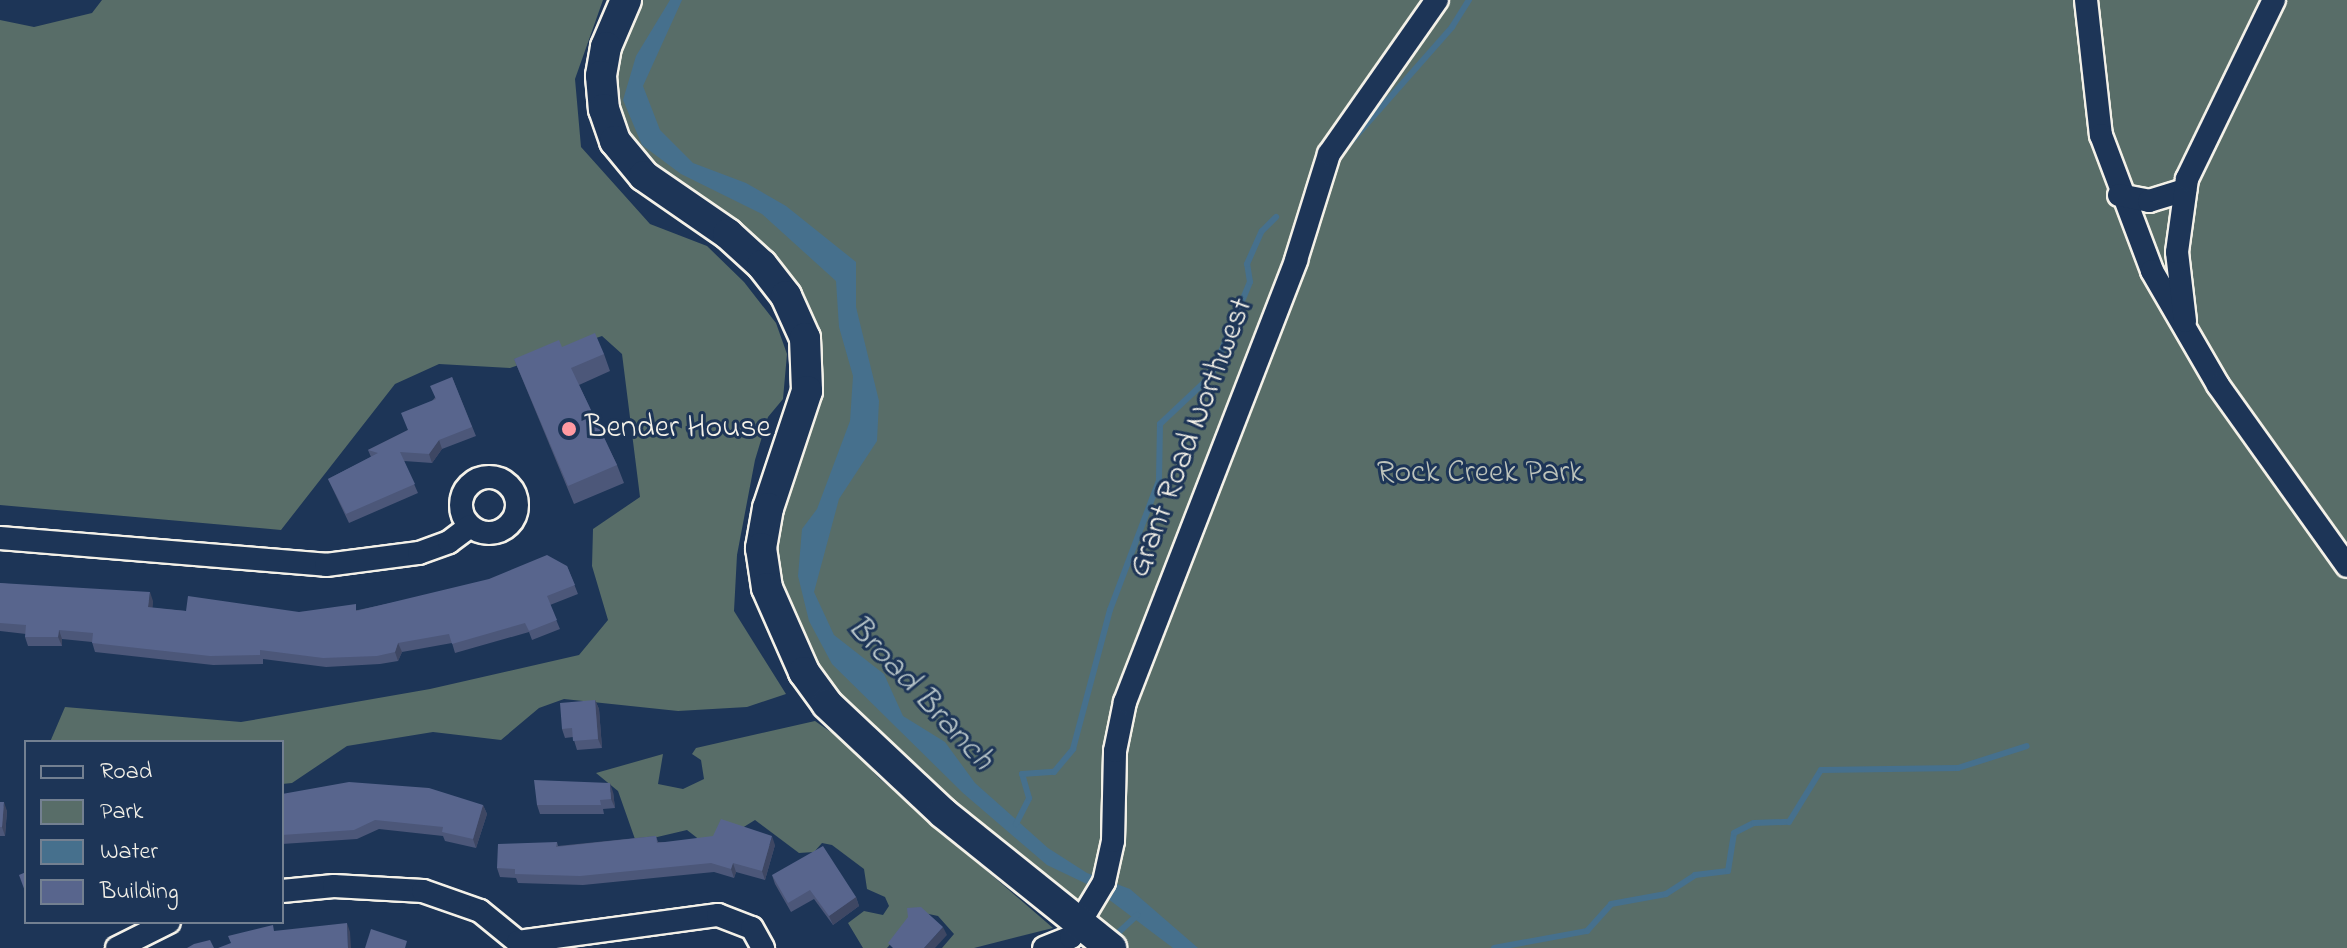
<!DOCTYPE html>
<html>
<head>
<meta charset="utf-8">
<style>
	body { margin:0 }
	#map { position:relative; width:2347px; height:948px; overflow:hidden; background:#1d3557; font-family:"Indie Flower",sans-serif }
	div>[style] { position:absolute }
	[style*='--x'] { left:calc(var(--x)*1px); top:calc(var(--y)*1px); width:calc(var(--w)*1px); rotate:calc(var(--a)*1deg) }
	.green>* { inset:0; background:#586d68 }
	.water>* { inset:0; background:#46708d }
	.stream>* { height:6px; margin:-3px; padding:0 3px; transform-origin:3px; border-radius:3px; background:#46708d }
	.roads { filter:drop-shadow(2px 0 #f4f1e8) drop-shadow(-2px 0 #f4f1e8) drop-shadow(0 2px #f4f1e8) drop-shadow(0 -2px #f4f1e8) }
	.street>* { height:22px; margin:-11px; padding:0 11px; transform-origin:11px; border-radius:11px; background:#1d3557 }
	.street>.ring { margin:-11px; padding:0; box-sizing:content-box; background:none; border:22px solid #1d3557; border-radius:50% }
	.secondary>* { height:30px; margin:-15px; padding:0 15px; transform-origin:15px; border-radius:15px; background:#1d3557 }
	.wall>* { inset:0; background:#4c5779 }
	.shaded-wall>* { inset:0; background:#3e4763 }
	.building>* { inset:0; background:#58658d }
	.dots>* { width:22px; height:22px; translate:-50% -50%; box-sizing:border-box; border:4px solid #1d3557; border-radius:50% }
	span { translate:-50% -50%; white-space:nowrap; text-align:center; line-height:1.15; -webkit-text-stroke:6px #1d3557; paint-order:stroke }
	.poi-label { font-size:32px; color:#f4f1e8 }
	.left { translate:0 -50%; text-align:left }
	.street-label { font-size:32px; color:#f4f1e8 }
	.park-label { font-size:32px; color:#bdc3bb }
	.water-label { font-size:34px; color:#b7c4c8; font-style:italic }
	.legend { position:absolute; left:24px; top:740px; width:260px; height:184px; box-sizing:border-box; background:#1d3557; border:2px solid #738091; margin:0; padding:10px 14px; list-style:none; font-size:24px; color:#f4f1e8 }
	.legend li { display:flex; align-items:center; gap:16px; height:40px }
	.legend b { width:40px; border:2px solid #738091 }
</style>
</head>
<body>
<div id="map">
	<div class="green">
		<div style="clip-path:polygon(102px 0,603px 0,575px 79px,581px 147px,650px 224px,707px 246px,744px 282px,776px 323px,787px 354px,783px 399px,768px 417px,755px 460px,737px 555px,734px 611px,786px 694px,747px 707px,678px 711px,564px 699px,539px 708px,501px 740px,433px 732px,347px 746px,292px 783px,282px 784px,282px 742px,50px 742px,65px 707px,241px 722px,430px 689px,579px 655px,608px 620px,592px 566px,593px 529px,640px 497px,622px 354px,602px 336px,510px 368px,439px 364px,395px 384px,281px 530px,0 505px,0 20px,34px 27px,92px 13px)"></div>
		<div style="clip-path:polygon(640px 0,2347px 0,2347px 948px,1127px 948px,943px 805px,822px 681px,778px 591px,771px 519px,801px 451px,791px 288px,639px 161px,614px 114px,619px 38px)"></div>
		<div style="clip-path:polygon(815px 721px,845px 742px,879px 778px,1053px 928px,974px 948px,942px 948px,954px 934px,938px 916px,910px 910px,906px 926px,887px 948px,863px 948px,848px 923px,864px 911px,883px 915px,889px 906px,885px 897px,867px 889px,864px 869px,832px 845px,822px 843px,814px 852px,799px 853px,755px 820px,710px 848px,687px 830px,636px 842px,618px 791px,596px 773px,663px 754px,658px 784px,683px 789px,704px 779px,701px 760px,692px 754px,696px 748px)"></div>
	</div>
	<div class="water">
		<div style="clip-path:polygon(670px 0,682px 0,643px 86px,660px 130px,693px 163px,746px 183px,786px 206px,856px 262px,856px 307px,879px 401px,877px 441px,839px 499px,814px 592px,834px 635px,884px 674px,903px 716px,945px 742px,975px 783px,1048px 848px,1087px 873px,1130px 889px,1198px 948px,1173px 948px,1091px 886px,1047px 865px,963px 793px,832px 664px,809px 621px,798px 576px,802px 529px,817px 509px,850px 421px,853px 376px,839px 327px,836px 281px,762px 214px,681px 174px,642px 145px,623px 100px,636px 56px)"></div>
	</div>
	<div class="stream">
		<div style="--x:1349;--y:144;--w:156;--a:-48.6"></div>
		<div style="--x:1452;--y:27;--w:32;--a:-58"></div>
		<div style="--x:1016;--y:824;--w:29;--a:-63"></div>
		<div style="--x:1029;--y:798;--w:25;--a:-106"></div>
		<div style="--x:1022;--y:774;--w:32;--a:-4"></div>
		<div style="--x:1054;--y:772;--w:30;--a:-50"></div>
		<div style="--x:1073;--y:749;--w:144;--a:-75.1"></div>
		<div style="--x:1110;--y:610;--w:139;--a:-69.3"></div>
		<div style="--x:1159;--y:480;--w:56;--a:-89"></div>
		<div style="--x:1160;--y:424;--w:70;--a:-43.3"></div>
		<div style="--x:1211;--y:376;--w:102;--a:-67.5"></div>
		<div style="--x:1250;--y:282;--w:18;--a:-99"></div>
		<div style="--x:1247;--y:264;--w:36;--a:-66"></div>
		<div style="--x:1262;--y:231;--w:20;--a:-45"></div>
		<div style="--x:1119;--y:932;--w:25;--a:-43"></div>
		<div style="--x:1494;--y:948;--w:95;--a:-10.4"></div>
		<div style="--x:1587;--y:931;--w:36;--a:-48"></div>
		<div style="--x:1611;--y:904;--w:56;--a:-10.3"></div>
		<div style="--x:1666;--y:894;--w:35;--a:-33"></div>
		<div style="--x:1695;--y:875;--w:33;--a:-7"></div>
		<div style="--x:1728;--y:871;--w:38;--a:-81"></div>
		<div style="--x:1734;--y:833;--w:22;--a:-27"></div>
		<div style="--x:1754;--y:823;--w:35;--a:-2"></div>
		<div style="--x:1789;--y:822;--w:61;--a:-58.4"></div>
		<div style="--x:1821;--y:770;--w:137;--a:-0.8"></div>
		<div style="--x:1958;--y:768;--w:72;--a:-17.7"></div>
	</div>
	<div class="roads">
		<div class="street">
			<div style="--x:2086;--y:0;--w:136;--a:83.7"></div>
			<div style="--x:2101;--y:135;--w:145;--a:69.4"></div>
			<div style="--x:2152;--y:271;--w:132;--a:59.9"></div>
			<div style="--x:2218;--y:385;--w:222;--a:54.5"></div>
			<div style="--x:2119;--y:195;--w:31;--a:11"></div>
			<div style="--x:2149;--y:201;--w:38;--a:-17"></div>
			<div style="--x:2185;--y:321;--w:69;--a:-96.6"></div>
			<div style="--x:2177;--y:252;--w:74;--a:-82.2"></div>
			<div style="--x:2187;--y:179;--w:199;--a:-64.1"></div>
			<div class="ring" style="left:461px;top:477px;width:34px;height:34px"></div>
			<div style="--x:0;--y:538;--w:327;--a:4.7"></div>
			<div style="--x:326;--y:565;--w:94;--a:-7.4"></div>
			<div style="--x:419;--y:553;--w:32;--a:-20"></div>
			<div style="--x:449;--y:542;--w:26;--a:-37"></div>
			<div style="--x:282;--y:891;--w:52;--a:-5.5"></div>
			<div style="--x:334;--y:886;--w:89;--a:3.2"></div>
			<div style="--x:423;--y:891;--w:60;--a:19.3"></div>
			<div style="--x:480;--y:911;--w:49;--a:39.2"></div>
			<div style="--x:117;--y:948;--w:58;--a:-26.6"></div>
			<div style="--x:520;--y:948;--w:6;--a:-108"></div>
			<div style="--x:518;--y:942;--w:202;--a:-7.7"></div>
			<div style="--x:718;--y:915;--w:36;--a:21"></div>
			<div style="--x:752;--y:928;--w:23;--a:61"></div>
			<div style="--x:1044;--y:948;--w:29;--a:-22"></div>
			<div style="--x:1071;--y:937;--w:64;--a:-59"></div>
			<div style="--x:1104;--y:882;--w:42;--a:-77.6"></div>
			<div style="--x:1113;--y:841;--w:90;--a:-88.7"></div>
			<div style="--x:1115;--y:751;--w:50;--a:-78.5"></div>
			<div style="--x:1125;--y:702;--w:474;--a:-68.8"></div>
			<div style="--x:1296;--y:260;--w:111;--a:-72.7"></div>
			<div style="--x:1329;--y:154;--w:188;--a:-55"></div>
		</div>
		<div class="secondary">
			<div style="--x:626;--y:0;--w:51;--a:113.1"></div>
			<div style="--x:606;--y:47;--w:29;--a:100"></div>
			<div style="--x:601;--y:76;--w:33;--a:85"></div>
			<div style="--x:604;--y:109;--w:34;--a:71"></div>
			<div style="--x:615;--y:141;--w:45;--a:50.4"></div>
			<div style="--x:644;--y:176;--w:102;--a:34.6"></div>
			<div style="--x:728;--y:234;--w:46;--a:42.4"></div>
			<div style="--x:762;--y:265;--w:39;--a:52"></div>
			<div style="--x:786;--y:296;--w:46;--a:65.7"></div>
			<div style="--x:805;--y:338;--w:53;--a:87.8"></div>
			<div style="--x:807;--y:391;--w:123;--a:108.4"></div>
			<div style="--x:768;--y:508;--w:41;--a:99.9"></div>
			<div style="--x:761;--y:548;--w:40;--a:81.5"></div>
			<div style="--x:767;--y:588;--w:92;--a:66.2"></div>
			<div style="--x:804;--y:672;--w:39;--a:54"></div>
			<div style="--x:827;--y:704;--w:159;--a:43.2"></div>
			<div style="--x:943;--y:813;--w:216;--a:38.8"></div>
		</div>
	</div>
	<div class="wall">
		<div style="clip-path:polygon(562px 347px,604px 354px,610px 371px,579px 385px,617px 465px,624px 483px,574px 504px,514px 359px)"></div>
		<div style="clip-path:polygon(452px 377px,476px 436px,442px 449px,432px 463px,404px 461px,418px 493px,349px 523px,328px 479px,371px 457px,368px 450px,408px 430px)"></div>
		<div style="clip-path:polygon(567px 566px,578px 594px,550px 605px,560px 629px,532px 640px,529px 632px,455px 653px,452px 643px,402px 652px,398px 661px,380px 664px,326px 667px,263px 659px,263px 664px,213px 665px,95px 652px,92px 642px,62px 639px,62px 646px,28px 646px,25px 637px,26px 634px,0 631px,0 583px,153px 601px,152px 608px,186px 611px,299px 612px,358px 610px)"></div>
		<div style="clip-path:polygon(595px 700px,599px 709px,602px 748px,577px 750px,573px 737px,565px 738px,562px 729px)"></div>
		<div style="clip-path:polygon(613px 792px,615px 808px,603px 809px,604px 814px,540px 814px,537px 805px)"></div>
		<div style="clip-path:polygon(282px 794px,483px 805px,487px 814px,476px 848px,445px 841px,443px 836px,379px 829px,357px 839px,282px 844px)"></div>
		<div style="clip-path:polygon(0 802px,7px 811px,5px 836px,0 836px)"></div>
		<div style="clip-path:polygon(656px 836px,658px 842px,775px 845px,765px 880px,736px 872px,734px 878px,714px 872px,583px 885px,518px 883px,516px 878px,500px 877px,497px 868px,557px 842px,558px 846px)"></div>
		<div style="clip-path:polygon(772px 875px,856px 897px,859px 906px,833px 925px,814px 899px,791px 912px,775px 884px)"></div>
	</div>
	<div class="shaded-wall">
		<div style="clip-path:polygon(439px 440px,442px 449px,432px 463px,429px 454px)"></div>
		<div style="clip-path:polygon(150px 592px,153px 601px,152px 616px,148px 607px)"></div>
		<div style="clip-path:polygon(59px 630px,62px 639px,62px 646px,58px 637px)"></div>
		<div style="clip-path:polygon(398px 643px,402px 652px,398px 661px,395px 652px)"></div>
		<div style="clip-path:polygon(595px 700px,599px 709px,602px 748px,598px 739px)"></div>
		<div style="clip-path:polygon(610px 783px,613px 792px,615px 808px,611px 799px)"></div>
		<div style="clip-path:polygon(4px 802px,7px 811px,5px 836px,2px 827px)"></div>
		<div style="clip-path:polygon(483px 805px,487px 814px,476px 848px,473px 839px)"></div>
		<div style="clip-path:polygon(772px 836px,775px 845px,765px 880px,762px 871px)"></div>
		<div style="clip-path:polygon(733px 863px,736px 872px,734px 878px,731px 869px)"></div>
		<div style="clip-path:polygon(856px 897px,859px 906px,833px 925px,829px 916px)"></div>
		<div style="clip-path:polygon(347px 923px,350px 932px,351px 948px,348px 948px)"></div>
		<div style="clip-path:polygon(943px 927px,947px 935px,935px 948px,924px 948px)"></div>
	</div>
	<div class="building">
		<div style="clip-path:polygon(595px 333px,604px 354px,571px 368px,617px 465px,568px 486px,514px 359px,559px 340px,562px 347px)"></div>
		<div style="clip-path:polygon(452px 377px,472px 427px,439px 440px,429px 454px,400px 452px,415px 484px,346px 514px,328px 479px,378px 453px,368px 450px,408px 430px,401px 413px,436px 399px,430px 386px)"></div>
		<div style="clip-path:polygon(547px 555px,567px 566px,575px 585px,547px 596px,557px 620px,529px 631px,525px 623px,452px 644px,449px 634px,398px 643px,395px 652px,377px 656px,323px 658px,260px 650px,260px 655px,210px 656px,92px 643px,93px 633px,59px 630px,58px 637px,25px 637px,26px 625px,0 623px,0 583px,150px 592px,148px 607px,186px 611px,188px 596px,299px 612px,356px 604px,356px 611px,489px 579px)"></div>
		<div style="clip-path:polygon(595px 700px,598px 739px,573px 741px,572px 728px,562px 729px,560px 703px)"></div>
		<div style="clip-path:polygon(534px 780px,610px 783px,611px 799px,600px 800px,601px 805px,537px 805px)"></div>
		<div style="clip-path:polygon(349px 782px,429px 788px,483px 805px,473px 839px,442px 832px,443px 827px,375px 820px,354px 830px,282px 835px,282px 794px)"></div>
		<div style="clip-path:polygon(0 802px,4px 802px,2px 827px,0 827px)"></div>
		<div style="clip-path:polygon(721px 819px,772px 836px,762px 871px,733px 863px,731px 869px,711px 863px,580px 876px,515px 874px,515px 869px,497px 868px,498px 844px,557px 842px,556px 847px,656px 836px,657px 843px,713px 836px)"></div>
		<div style="clip-path:polygon(823px 846px,856px 897px,829px 916px,810px 890px,788px 903px,772px 875px)"></div>
		<div style="clip-path:polygon(26px 872px,26px 894px,19px 875px)"></div>
		<div style="clip-path:polygon(921px 907px,943px 927px,924px 948px,893px 948px,888px 943px,908px 917px,907px 908px)"></div>
		<div style="clip-path:polygon(347px 923px,348px 948px,218px 948px,231px 943px,228px 936px,273px 925px,274px 931px)"></div>
		<div style="clip-path:polygon(371px 929px,407px 941px,405px 948px,365px 948px)"></div>
		<div style="clip-path:polygon(210px 940px,214px 948px,187px 948px,194px 944px)"></div>
	</div>
	<div class="dots">
		<div style="left:569px;top:429px;background:#ff9aa2"></div>
	</div>
	<div class="poi-label">
		<span class="left" style="left:585px;top:429px">Bender House</span>
	</div>
	<div class="street-label">
		<span style="left:1192px;top:438px;rotate:-69deg">Grant Road Northwest</span>
	</div>
	<div class="park-label">
		<span style="left:1480px;top:474px">Rock Creek Park</span>
	</div>
	<div class="water-label">
		<span style="left:919px;top:694px;rotate:47deg">Broad Branch</span>
	</div>
	<ul class="legend">
	<li><b style="height:10px;background:#1d3557"></b>Road</li>
	<li><b style="height:22px;background:#586d68"></b>Park</li>
	<li><b style="height:22px;background:#46708d"></b>Water</li>
	<li><b style="height:22px;background:#58658d"></b>Building</li>
	</ul>
</div>
</body>
</html>
